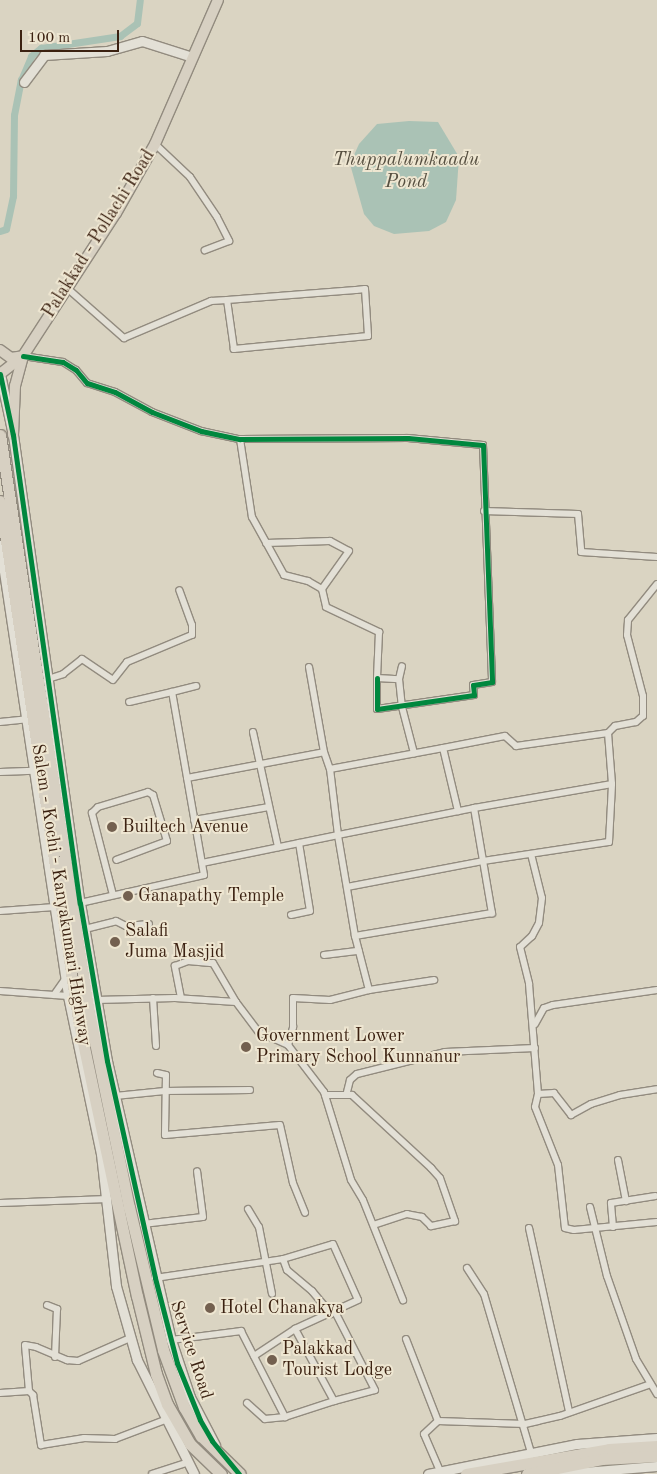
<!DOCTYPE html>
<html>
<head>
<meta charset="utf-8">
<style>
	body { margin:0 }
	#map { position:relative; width:657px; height:1474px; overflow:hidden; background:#dad4c2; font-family:"Old Standard TT",serif }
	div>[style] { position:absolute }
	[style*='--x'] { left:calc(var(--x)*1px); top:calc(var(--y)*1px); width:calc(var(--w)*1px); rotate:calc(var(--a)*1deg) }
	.water>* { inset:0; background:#aac2b5 }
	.canal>* { height:7px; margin:-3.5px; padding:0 3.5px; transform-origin:3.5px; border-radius:3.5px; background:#aac2b5 }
	.roads { filter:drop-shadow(1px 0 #928b7f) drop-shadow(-1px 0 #928b7f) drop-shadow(0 1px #928b7f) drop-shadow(0 -1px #928b7f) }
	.street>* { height:6px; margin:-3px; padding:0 3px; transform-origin:3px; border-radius:3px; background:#e3e0d6 }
	.secondary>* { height:9px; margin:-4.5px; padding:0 4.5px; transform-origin:4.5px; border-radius:4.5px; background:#e3e0d6 }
	.primary>* { height:10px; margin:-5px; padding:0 5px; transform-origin:5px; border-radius:5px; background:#d7d0c2 }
	.highway>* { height:11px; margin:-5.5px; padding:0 5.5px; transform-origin:5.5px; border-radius:5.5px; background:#d7d0c2 }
	.cycleway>* { height:5px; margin:-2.5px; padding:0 2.5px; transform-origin:2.5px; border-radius:2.5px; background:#00873e }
	.dots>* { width:14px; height:14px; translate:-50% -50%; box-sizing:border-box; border:2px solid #eee6d1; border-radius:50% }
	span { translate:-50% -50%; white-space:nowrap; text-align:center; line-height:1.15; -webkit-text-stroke:4px #eee6d1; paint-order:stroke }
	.street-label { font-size:18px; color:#3b2111 }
	.poi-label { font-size:18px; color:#3b2111 }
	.left { translate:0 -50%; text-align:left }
	.water-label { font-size:19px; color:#564f40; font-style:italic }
	.scale { position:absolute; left:20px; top:30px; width:99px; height:22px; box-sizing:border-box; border:2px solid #3b2111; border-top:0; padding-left:6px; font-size:15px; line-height:18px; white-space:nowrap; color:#3b2111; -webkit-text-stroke:4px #eee6d1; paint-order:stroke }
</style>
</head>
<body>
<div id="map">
	<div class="water">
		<div style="clip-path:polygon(409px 121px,438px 122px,459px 157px,456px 200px,446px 222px,429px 231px,394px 234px,374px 226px,364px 214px,350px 164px,359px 144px,377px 124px)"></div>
	</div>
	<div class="canal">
		<div style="--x:0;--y:231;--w:6;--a:-18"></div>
		<div style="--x:6;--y:229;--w:34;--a:-78"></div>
		<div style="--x:13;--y:196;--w:81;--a:-89.3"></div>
		<div style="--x:14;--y:115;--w:36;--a:-79"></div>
		<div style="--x:21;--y:80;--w:26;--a:-67"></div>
		<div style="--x:31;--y:56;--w:13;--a:-39"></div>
		<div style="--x:41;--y:48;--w:80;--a:-8.6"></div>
		<div style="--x:120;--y:36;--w:21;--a:-37"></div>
		<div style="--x:137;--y:23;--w:23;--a:-83"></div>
	</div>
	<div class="roads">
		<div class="street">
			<div style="--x:155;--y:144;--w:48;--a:43.3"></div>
			<div style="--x:190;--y:177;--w:48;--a:56"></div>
			<div style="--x:217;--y:217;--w:27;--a:63"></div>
			<div style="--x:229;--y:241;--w:26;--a:159"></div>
			<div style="--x:67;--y:288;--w:76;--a:41.3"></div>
			<div style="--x:124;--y:338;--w:95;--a:-23"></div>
			<div style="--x:211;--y:301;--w:16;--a:-4"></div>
			<div style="--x:227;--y:300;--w:129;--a:-4.4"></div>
			<div style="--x:356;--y:290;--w:9;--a:-6"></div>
			<div style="--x:365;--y:289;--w:47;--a:86.3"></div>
			<div style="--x:368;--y:336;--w:135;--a:174.5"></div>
			<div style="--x:234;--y:349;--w:49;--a:-98.1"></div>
			<div style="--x:23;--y:356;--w:40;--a:8.5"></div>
			<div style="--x:63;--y:362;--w:15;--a:32"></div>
			<div style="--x:76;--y:370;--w:17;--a:50"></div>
			<div style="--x:87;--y:383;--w:29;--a:18"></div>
			<div style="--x:115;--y:392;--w:42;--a:28.4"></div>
			<div style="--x:152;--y:412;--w:53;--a:21.2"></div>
			<div style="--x:201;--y:431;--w:40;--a:12"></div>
			<div style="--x:240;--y:439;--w:168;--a:-0.3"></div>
			<div style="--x:408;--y:438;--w:75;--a:5.3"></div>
			<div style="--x:483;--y:445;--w:237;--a:87.8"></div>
			<div style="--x:492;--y:682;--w:19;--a:171"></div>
			<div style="--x:473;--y:685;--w:10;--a:84"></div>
			<div style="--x:474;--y:695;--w:98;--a:171.8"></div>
			<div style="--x:377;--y:709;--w:31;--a:-90"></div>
			<div style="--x:240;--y:439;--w:79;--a:81.3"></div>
			<div style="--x:252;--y:517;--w:66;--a:61.1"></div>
			<div style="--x:284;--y:575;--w:25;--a:14"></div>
			<div style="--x:308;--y:581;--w:16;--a:30"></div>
			<div style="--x:322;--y:589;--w:18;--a:77"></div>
			<div style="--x:326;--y:607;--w:59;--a:25.3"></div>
			<div style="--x:379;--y:632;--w:46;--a:92.5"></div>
			<div style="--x:377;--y:678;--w:22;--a:3"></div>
			<div style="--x:399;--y:679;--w:28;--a:84"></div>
			<div style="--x:402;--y:707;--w:48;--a:75.4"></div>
			<div style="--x:484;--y:511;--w:94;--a:1.8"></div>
			<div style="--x:578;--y:514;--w:38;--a:85"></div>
			<div style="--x:581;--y:552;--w:76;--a:3.8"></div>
			<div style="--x:266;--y:543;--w:64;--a:-1.8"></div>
			<div style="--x:330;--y:541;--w:21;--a:28"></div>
			<div style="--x:349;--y:551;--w:47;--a:125.4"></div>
			<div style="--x:309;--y:667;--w:86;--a:80"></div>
			<div style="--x:48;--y:679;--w:16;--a:-18"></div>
			<div style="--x:63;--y:674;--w:24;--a:-38"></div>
			<div style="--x:82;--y:659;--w:37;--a:34"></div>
			<div style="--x:113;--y:680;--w:23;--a:-52"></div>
			<div style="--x:127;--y:662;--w:70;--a:-22.6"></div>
			<div style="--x:192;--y:635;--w:10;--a:-90"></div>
			<div style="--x:192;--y:625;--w:37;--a:-110"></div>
			<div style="--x:399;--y:679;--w:13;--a:-77"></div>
			<div style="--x:172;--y:692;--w:25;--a:-14"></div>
			<div style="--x:0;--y:722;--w:27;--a:-6"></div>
			<div style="--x:253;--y:732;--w:118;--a:77.7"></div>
			<div style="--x:608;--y:733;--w:10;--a:-45"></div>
			<div style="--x:615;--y:726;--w:21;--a:-11"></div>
			<div style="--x:636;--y:722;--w:9;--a:-41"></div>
			<div style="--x:643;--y:716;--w:20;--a:-90"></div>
			<div style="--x:643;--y:696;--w:63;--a:-104.7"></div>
			<div style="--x:627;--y:635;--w:15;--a:-86"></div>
			<div style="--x:628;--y:620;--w:46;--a:-51.1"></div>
			<div style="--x:443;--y:748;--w:63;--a:-11"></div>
			<div style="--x:505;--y:736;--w:15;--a:42"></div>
			<div style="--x:516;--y:746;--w:93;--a:-8"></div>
			<div style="--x:608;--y:733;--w:51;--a:85.5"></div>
			<div style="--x:612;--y:784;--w:140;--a:170.1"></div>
			<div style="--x:0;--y:772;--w:34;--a:-2"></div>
			<div style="--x:187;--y:778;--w:139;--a:-10.7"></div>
			<div style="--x:324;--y:752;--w:18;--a:71"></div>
			<div style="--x:194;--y:820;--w:76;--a:-9.8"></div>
			<div style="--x:531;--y:854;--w:45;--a:76"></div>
			<div style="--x:542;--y:898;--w:25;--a:97"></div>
			<div style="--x:539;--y:923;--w:15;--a:118"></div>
			<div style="--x:532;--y:936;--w:16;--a:137"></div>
			<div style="--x:520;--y:947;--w:38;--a:76"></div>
			<div style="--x:529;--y:984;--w:110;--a:85.3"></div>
			<div style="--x:538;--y:1094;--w:16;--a:-4"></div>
			<div style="--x:554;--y:1093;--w:28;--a:52"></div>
			<div style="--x:571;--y:1115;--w:23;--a:-29"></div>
			<div style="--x:591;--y:1104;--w:30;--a:-17"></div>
			<div style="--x:620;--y:1095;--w:37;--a:-9"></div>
			<div style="--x:202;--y:863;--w:139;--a:-11.6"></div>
			<div style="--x:338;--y:835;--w:139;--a:-11.2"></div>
			<div style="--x:474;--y:808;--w:107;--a:80.3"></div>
			<div style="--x:492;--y:913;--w:139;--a:170.5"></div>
			<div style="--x:355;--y:936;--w:102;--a:-99.6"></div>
			<div style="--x:338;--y:835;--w:66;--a:-96.9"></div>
			<div style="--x:330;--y:769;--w:115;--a:-10.5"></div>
			<div style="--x:443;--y:748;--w:65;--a:76.6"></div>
			<div style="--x:347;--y:887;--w:138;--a:-10.8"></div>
			<div style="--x:483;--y:861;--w:127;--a:-8.6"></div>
			<div style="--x:609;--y:842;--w:58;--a:-87"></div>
			<div style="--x:113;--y:895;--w:85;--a:-104.4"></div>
			<div style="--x:92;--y:813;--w:8;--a:-45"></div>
			<div style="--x:98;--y:807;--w:52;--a:-16.7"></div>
			<div style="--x:148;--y:792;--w:6;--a:31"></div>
			<div style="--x:153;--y:795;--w:48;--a:73.1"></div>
			<div style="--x:167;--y:841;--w:54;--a:159.6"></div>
			<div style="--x:80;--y:903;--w:127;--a:-12.7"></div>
			<div style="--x:204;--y:875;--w:186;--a:-99.9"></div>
			<div style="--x:172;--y:692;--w:44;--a:166.9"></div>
			<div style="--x:0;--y:911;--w:55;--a:-4.2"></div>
			<div style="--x:291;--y:915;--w:19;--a:-12"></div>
			<div style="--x:310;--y:911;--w:69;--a:-99.2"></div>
			<div style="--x:85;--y:929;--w:32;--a:-14"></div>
			<div style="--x:116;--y:921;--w:11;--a:27"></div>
			<div style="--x:126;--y:926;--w:23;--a:-5"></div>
			<div style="--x:355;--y:936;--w:56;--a:75.5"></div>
			<div style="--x:369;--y:990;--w:66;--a:-8.7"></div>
			<div style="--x:324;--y:955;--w:35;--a:-7"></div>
			<div style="--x:0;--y:991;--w:68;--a:4.2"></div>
			<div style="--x:54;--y:995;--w:19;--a:-55"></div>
			<div style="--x:153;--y:998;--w:48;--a:86.4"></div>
			<div style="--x:181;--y:998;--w:33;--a:-101"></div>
			<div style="--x:175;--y:966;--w:14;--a:-21"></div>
			<div style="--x:188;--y:961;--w:25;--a:5"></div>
			<div style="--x:213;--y:963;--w:45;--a:59.5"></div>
			<div style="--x:96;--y:1000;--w:79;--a:-1.5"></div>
			<div style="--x:175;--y:998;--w:61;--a:3.8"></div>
			<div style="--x:236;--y:1002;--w:38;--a:53"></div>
			<div style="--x:259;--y:1032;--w:32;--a:24"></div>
			<div style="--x:288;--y:1045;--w:59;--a:52.5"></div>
			<div style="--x:324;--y:1092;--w:92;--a:72.9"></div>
			<div style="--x:351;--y:1180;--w:23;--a:59"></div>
			<div style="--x:363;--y:1200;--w:108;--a:68.2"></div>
			<div style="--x:535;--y:1024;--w:18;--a:-61"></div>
			<div style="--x:544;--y:1008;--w:9;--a:-18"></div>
			<div style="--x:553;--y:1005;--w:105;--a:-8.2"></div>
			<div style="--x:288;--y:1045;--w:19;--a:-74"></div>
			<div style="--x:293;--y:1027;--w:29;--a:-90"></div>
			<div style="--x:293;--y:998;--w:37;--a:3"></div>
			<div style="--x:330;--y:1000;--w:40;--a:-14.4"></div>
			<div style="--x:157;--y:1073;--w:9;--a:13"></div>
			<div style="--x:166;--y:1075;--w:60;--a:91"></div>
			<div style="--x:165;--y:1135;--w:115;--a:-5"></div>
			<div style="--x:280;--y:1125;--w:59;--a:77.4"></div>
			<div style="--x:293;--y:1183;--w:32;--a:68"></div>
			<div style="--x:347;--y:1092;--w:12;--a:-76"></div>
			<div style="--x:350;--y:1080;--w:9;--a:-41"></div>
			<div style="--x:357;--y:1074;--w:91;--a:-14"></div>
			<div style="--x:445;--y:1052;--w:90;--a:-2.5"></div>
			<div style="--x:538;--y:1094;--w:13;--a:103"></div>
			<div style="--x:535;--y:1107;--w:62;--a:68.4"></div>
			<div style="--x:558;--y:1165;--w:63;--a:83.7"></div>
			<div style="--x:565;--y:1228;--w:9;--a:13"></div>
			<div style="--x:574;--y:1230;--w:83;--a:-5.5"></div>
			<div style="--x:325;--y:1095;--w:27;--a:0"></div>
			<div style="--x:352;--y:1095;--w:108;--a:42.7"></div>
			<div style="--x:431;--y:1168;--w:13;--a:48"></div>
			<div style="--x:440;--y:1178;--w:46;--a:70.8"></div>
			<div style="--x:455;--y:1221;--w:25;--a:168"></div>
			<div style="--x:431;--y:1226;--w:13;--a:-135"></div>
			<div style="--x:422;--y:1217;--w:15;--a:-169"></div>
			<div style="--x:407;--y:1214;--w:35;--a:162"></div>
			<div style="--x:115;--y:1096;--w:50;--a:-5.7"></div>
			<div style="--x:165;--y:1091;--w:85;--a:-0.7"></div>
			<div style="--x:618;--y:1160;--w:42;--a:79"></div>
			<div style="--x:0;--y:1203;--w:108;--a:-2.1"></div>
			<div style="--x:590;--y:1207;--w:71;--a:76.2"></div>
			<div style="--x:607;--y:1276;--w:88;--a:70.7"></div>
			<div style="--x:636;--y:1359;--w:41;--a:59"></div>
			<div style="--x:248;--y:1209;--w:21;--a:59"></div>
			<div style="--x:259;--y:1227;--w:68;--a:79"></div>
			<div style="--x:143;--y:1224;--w:60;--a:-6.7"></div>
			<div style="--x:203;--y:1217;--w:46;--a:-97.4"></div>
			<div style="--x:613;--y:1227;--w:24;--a:-95"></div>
			<div style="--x:611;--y:1203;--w:45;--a:-9"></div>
			<div style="--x:529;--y:1228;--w:188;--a:77.7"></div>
			<div style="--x:283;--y:1259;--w:12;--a:70"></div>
			<div style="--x:287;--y:1270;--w:33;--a:40"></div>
			<div style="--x:312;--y:1291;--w:30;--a:50"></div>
			<div style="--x:467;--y:1268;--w:31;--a:57"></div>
			<div style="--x:484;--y:1294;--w:166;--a:73.5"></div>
			<div style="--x:155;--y:1278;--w:129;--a:-8.4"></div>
			<div style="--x:283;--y:1259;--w:52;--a:-16.7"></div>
			<div style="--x:333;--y:1244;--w:61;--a:65.9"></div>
			<div style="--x:358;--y:1300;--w:69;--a:155.3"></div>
			<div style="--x:295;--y:1329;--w:49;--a:146.6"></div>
			<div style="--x:47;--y:1305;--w:11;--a:22"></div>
			<div style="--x:57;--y:1309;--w:48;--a:92.4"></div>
			<div style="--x:406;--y:1339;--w:88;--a:68.7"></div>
			<div style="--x:171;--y:1340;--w:71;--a:-7.3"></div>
			<div style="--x:241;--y:1331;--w:97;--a:62.9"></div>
			<div style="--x:29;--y:1391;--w:46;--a:-95"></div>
			<div style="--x:25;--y:1345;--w:11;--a:10"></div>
			<div style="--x:36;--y:1347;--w:34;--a:23"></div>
			<div style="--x:67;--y:1360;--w:11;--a:5"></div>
			<div style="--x:78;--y:1361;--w:57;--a:-23.9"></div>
			<div style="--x:0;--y:1393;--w:29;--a:-4"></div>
			<div style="--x:29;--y:1391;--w:6;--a:45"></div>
			<div style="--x:33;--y:1395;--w:51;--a:80.9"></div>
			<div style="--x:41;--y:1445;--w:44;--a:-9.2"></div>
			<div style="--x:84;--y:1438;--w:31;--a:2"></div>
			<div style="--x:115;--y:1439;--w:53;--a:-20.8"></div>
			<div style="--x:334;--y:1401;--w:42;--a:-15"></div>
			<div style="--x:375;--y:1390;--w:88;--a:-117.1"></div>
			<div style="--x:247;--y:1403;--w:24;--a:42"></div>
			<div style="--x:265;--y:1419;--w:20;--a:-6"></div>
			<div style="--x:285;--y:1417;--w:52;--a:-18.1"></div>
			<div style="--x:334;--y:1401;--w:82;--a:-118.4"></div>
			<div style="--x:440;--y:1471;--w:40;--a:-113.4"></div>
			<div style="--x:424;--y:1434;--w:19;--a:-43"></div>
			<div style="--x:438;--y:1421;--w:87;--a:2"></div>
			<div style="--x:525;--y:1424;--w:36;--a:-13"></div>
			<div style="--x:560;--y:1416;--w:96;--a:-19.4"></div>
			<div style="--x:152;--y:1474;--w:38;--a:-18"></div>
		</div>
		<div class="secondary">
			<div style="--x:24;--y:82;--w:34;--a:-53"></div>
			<div style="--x:44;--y:55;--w:63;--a:-3.6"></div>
			<div style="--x:107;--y:51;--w:36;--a:-16"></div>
			<div style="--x:142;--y:41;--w:52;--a:17.7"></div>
			<div style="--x:0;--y:374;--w:62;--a:78"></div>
			<div style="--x:13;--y:435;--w:473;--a:81.9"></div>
			<div style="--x:80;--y:903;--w:160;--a:80.3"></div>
			<div style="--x:107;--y:1061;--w:286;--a:77.1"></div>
			<div style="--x:171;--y:1340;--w:60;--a:71.6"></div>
			<div style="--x:190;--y:1397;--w:54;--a:62.5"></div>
			<div style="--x:0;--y:545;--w:456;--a:81.4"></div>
			<div style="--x:68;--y:996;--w:161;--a:78.2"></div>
			<div style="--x:101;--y:1154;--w:133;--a:83.5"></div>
			<div style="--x:116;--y:1286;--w:77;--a:74.2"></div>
			<div style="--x:137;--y:1360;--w:127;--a:63.4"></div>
			<div style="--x:428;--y:1474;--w:152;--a:-11.4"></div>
			<div style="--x:577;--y:1444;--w:80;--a:-4.3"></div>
			<div style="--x:559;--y:1474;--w:98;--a:-4.7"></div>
		</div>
		<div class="primary">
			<div style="--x:0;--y:350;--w:14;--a:36"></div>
			<div style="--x:11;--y:358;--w:12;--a:-9"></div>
			<div style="--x:0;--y:374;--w:29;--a:-38"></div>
			<div style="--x:23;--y:356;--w:171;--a:-57"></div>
			<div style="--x:116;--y:213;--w:79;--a:-60.5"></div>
			<div style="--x:155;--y:144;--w:157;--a:-66.4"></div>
			<div style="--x:13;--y:435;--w:49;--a:-87.7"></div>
			<div style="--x:15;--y:386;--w:30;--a:-75"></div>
		</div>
		<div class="highway">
			<div style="--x:0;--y:435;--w:580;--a:81.27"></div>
			<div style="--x:88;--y:1008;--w:203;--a:78.4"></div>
			<div style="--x:129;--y:1207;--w:147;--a:76.6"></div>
			<div style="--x:163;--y:1350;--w:61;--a:69.8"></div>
			<div style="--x:184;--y:1407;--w:34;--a:60"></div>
			<div style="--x:201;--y:1436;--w:54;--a:44.3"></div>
			<div style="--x:0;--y:501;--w:524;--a:81.44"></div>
			<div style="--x:78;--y:1019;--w:283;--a:78"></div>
			<div style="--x:137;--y:1296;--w:80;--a:76.3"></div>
			<div style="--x:156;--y:1374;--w:32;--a:70"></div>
			<div style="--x:167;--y:1404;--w:46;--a:60.1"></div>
			<div style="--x:190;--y:1444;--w:43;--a:44.1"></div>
			<div style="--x:466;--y:1474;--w:145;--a:-9.9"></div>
			<div style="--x:609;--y:1449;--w:48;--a:-3.6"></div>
			<div style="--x:527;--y:1474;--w:76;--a:-11.3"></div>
			<div style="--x:602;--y:1459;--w:55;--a:-3.1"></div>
		</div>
	</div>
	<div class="cycleway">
		<div style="--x:23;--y:356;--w:40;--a:8.5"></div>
		<div style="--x:63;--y:362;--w:15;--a:32"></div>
		<div style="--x:76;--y:370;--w:17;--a:50"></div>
		<div style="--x:87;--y:383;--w:29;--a:18"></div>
		<div style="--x:115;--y:392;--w:42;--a:28.4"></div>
		<div style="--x:152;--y:412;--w:53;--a:21.2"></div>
		<div style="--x:201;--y:431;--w:40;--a:12"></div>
		<div style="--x:240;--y:439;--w:168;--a:-0.3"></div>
		<div style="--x:408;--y:438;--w:75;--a:5.3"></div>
		<div style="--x:483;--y:445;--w:237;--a:87.8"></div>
		<div style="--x:492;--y:682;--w:19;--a:171"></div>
		<div style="--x:473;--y:685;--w:10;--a:84"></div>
		<div style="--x:474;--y:695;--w:98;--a:171.8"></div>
		<div style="--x:377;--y:709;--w:31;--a:-90"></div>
		<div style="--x:0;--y:374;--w:62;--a:78"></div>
		<div style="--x:13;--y:435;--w:473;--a:81.9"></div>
		<div style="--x:80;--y:903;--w:160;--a:80.3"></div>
		<div style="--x:107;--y:1061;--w:222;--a:77.5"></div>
		<div style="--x:155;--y:1278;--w:88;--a:75.5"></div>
		<div style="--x:177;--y:1363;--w:61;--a:68"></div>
		<div style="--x:200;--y:1420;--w:24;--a:60"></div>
		<div style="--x:212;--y:1441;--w:43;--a:50.7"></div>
	</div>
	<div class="dots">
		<div style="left:112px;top:827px;background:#73604f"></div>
		<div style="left:128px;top:896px;background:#73604f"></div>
		<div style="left:115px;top:942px;background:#73604f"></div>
		<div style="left:246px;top:1047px;background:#73604f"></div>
		<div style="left:210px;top:1308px;background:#73604f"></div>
		<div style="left:272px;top:1360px;background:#73604f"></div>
	</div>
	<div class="street-label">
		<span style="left:99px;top:234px;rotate:-58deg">Palakkad - Pollachi Road</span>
		<span style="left:61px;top:895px;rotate:81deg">Salem - Kochi - Kanyakumari Highway</span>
		<span style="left:191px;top:1350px;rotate:72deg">Service Road</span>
	</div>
	<div class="poi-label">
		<span class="left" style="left:122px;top:827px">Builtech Avenue</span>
		<span class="left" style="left:138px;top:896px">Ganapathy Temple</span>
		<span class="left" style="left:125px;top:942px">Salafi<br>Juma Masjid</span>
		<span class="left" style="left:256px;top:1047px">Government Lower<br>Primary School Kunnanur</span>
		<span class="left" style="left:220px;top:1308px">Hotel Chanakya</span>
		<span class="left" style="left:282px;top:1360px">Palakkad<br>Tourist Lodge</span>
	</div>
	<div class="water-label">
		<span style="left:406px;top:172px">Thuppalumkaadu<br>Pond</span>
	</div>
	<div class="scale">100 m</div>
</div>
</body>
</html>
